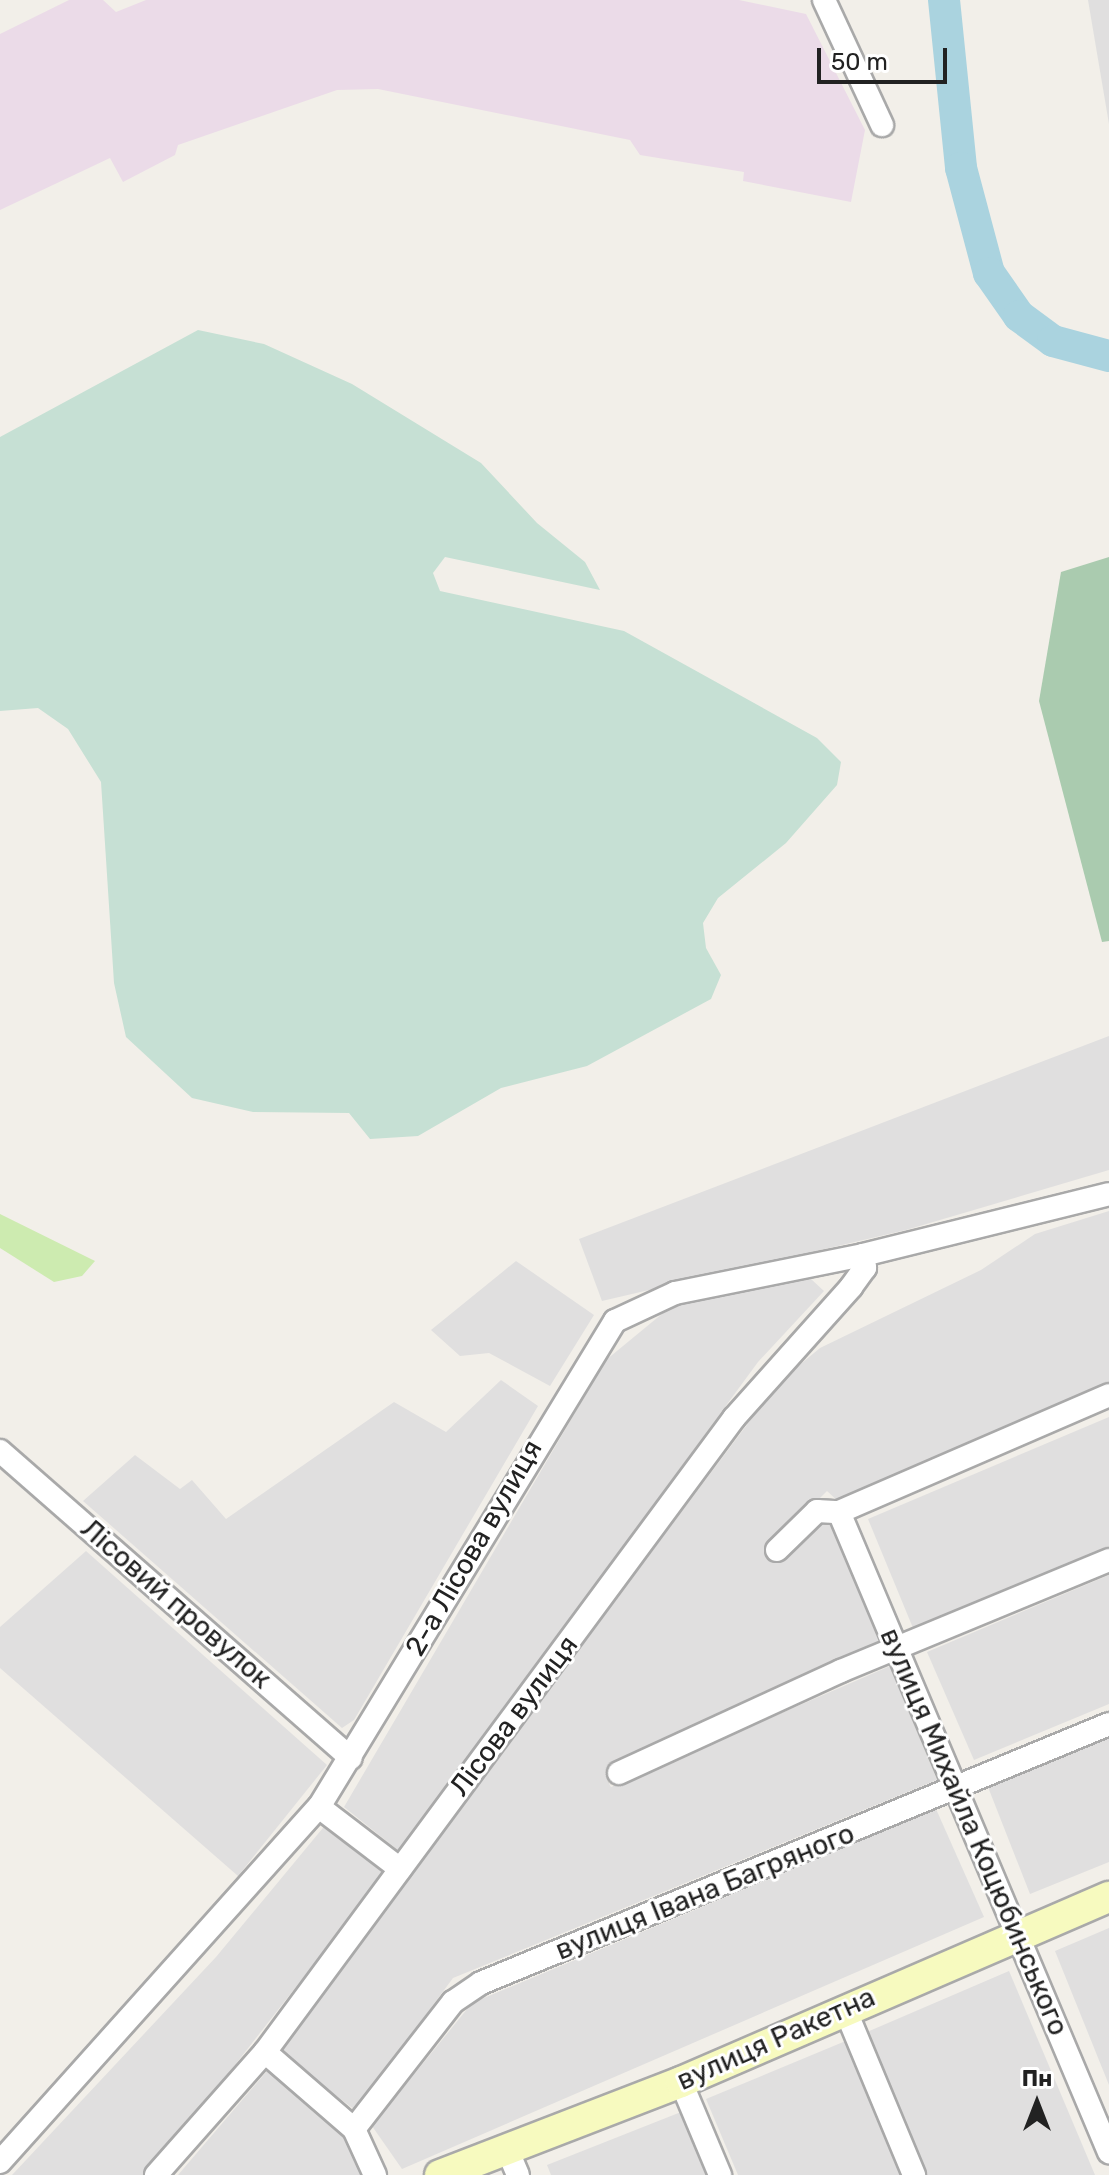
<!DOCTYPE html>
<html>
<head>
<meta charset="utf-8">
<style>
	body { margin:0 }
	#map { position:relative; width:1109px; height:2175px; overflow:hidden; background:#f2efe9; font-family:Rubik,sans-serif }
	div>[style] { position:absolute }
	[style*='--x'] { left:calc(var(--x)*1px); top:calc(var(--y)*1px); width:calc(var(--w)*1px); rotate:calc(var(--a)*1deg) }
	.residential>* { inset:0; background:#e0dfdf }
	.industrial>* { inset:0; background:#ebdbe8 }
	.grass>* { inset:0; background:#cdebb0 }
	.wetland>* { inset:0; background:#c6e0d4 }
	.cemetery>* { inset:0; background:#aacbaf }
	.river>* { height:32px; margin:-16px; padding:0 16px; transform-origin:16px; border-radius:16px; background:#aad3df }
	.roads { filter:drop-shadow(2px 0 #a9a9a9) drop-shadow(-2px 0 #a9a9a9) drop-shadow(0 2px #a9a9a9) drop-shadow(0 -2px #a9a9a9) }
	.street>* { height:22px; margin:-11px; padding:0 11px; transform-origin:11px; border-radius:11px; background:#fff }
	.secondary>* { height:30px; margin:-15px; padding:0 15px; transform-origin:15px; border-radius:15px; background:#f7fabf }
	span { translate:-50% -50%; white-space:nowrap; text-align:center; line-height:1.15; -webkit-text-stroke:6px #fff; paint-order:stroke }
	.street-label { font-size:28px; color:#222 }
	.north { position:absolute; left:997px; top:2063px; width:80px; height:80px; -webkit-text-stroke:6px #fff; paint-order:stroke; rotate:0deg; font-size:22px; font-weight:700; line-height:32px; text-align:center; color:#222 }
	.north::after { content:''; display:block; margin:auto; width:28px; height:36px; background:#222; clip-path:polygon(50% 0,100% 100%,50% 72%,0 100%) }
	.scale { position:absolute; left:817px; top:48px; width:130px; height:36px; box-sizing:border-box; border:4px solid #222; border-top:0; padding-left:10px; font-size:24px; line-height:28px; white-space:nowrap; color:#222; -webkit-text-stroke:6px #fff; paint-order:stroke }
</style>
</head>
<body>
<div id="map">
	<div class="residential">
		<div style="clip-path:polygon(1088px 0,1109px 0,1109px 124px)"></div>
		<div style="clip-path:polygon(1109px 1036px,1109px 1170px,906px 1230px,602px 1301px,579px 1239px)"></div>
		<div style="clip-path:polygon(1109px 1211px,1109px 1386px,840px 1503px,827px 1491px,767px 1551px,824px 1519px,833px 1527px,882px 1643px,623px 1759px,607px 1780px,611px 1787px,890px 1666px,937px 1780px,453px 1978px,355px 2110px,277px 2051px,779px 1382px,820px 1348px,981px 1270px,1035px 1234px)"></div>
		<div style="clip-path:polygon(516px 1261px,594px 1315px,550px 1386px,489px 1353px,460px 1356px,431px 1330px)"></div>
		<div style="clip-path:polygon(811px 1279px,824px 1291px,758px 1362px,399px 1851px,344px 1807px,606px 1360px,674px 1304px)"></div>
		<div style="clip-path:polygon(501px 1380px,538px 1406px,354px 1720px,342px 1728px,83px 1501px,135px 1455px,180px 1489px,192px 1480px,226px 1519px,394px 1402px,446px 1432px)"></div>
		<div style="clip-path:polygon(1109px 1417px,1109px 1546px,913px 1628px,868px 1519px)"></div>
		<div style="clip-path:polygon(86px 1551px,327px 1765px,238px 1876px,0 1668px,0 1627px)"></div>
		<div style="clip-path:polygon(1109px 1575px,1109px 1704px,974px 1760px,927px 1652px)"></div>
		<div style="clip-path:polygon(1109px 1736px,1109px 1862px,1030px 1894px,988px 1787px)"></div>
		<div style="clip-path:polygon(936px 1809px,984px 1917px,402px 2169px,372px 2126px,472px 2003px)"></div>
		<div style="clip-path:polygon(327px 1823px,388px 1869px,149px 2175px,12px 2175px,216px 1957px)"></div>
		<div style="clip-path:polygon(1109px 1928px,1109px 2085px,1055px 1951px)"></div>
		<div style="clip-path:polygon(1009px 1971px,1095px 2175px,927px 2175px,867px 2032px)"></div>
		<div style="clip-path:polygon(848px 2040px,904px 2175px,738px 2175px,706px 2099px)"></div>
		<div style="clip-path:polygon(267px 2071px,339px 2127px,363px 2175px,178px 2175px)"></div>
		<div style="clip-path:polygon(681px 2112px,708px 2175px,551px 2175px,547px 2165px)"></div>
	</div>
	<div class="industrial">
		<div style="clip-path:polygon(69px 0,103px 0,116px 12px,146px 0,739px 0,806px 14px,865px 130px,851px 202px,743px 181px,744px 172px,640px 155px,630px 140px,378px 89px,337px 90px,178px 145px,175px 155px,123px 182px,110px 158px,0 210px,0 34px)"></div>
	</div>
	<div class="grass">
		<div style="clip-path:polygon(0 1214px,95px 1261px,82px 1276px,54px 1282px,0 1248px)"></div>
	</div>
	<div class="wetland">
		<div style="clip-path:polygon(198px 330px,264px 344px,352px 384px,481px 463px,537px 523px,585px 562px,600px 590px,445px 557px,433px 573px,440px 591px,624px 631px,817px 738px,841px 762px,837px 785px,786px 843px,718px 898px,703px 923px,706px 948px,721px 975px,711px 999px,587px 1066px,501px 1088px,418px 1136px,370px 1139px,349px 1113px,253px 1112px,192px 1098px,126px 1037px,114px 983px,101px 782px,68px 729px,38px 708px,0 711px,0 437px)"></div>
	</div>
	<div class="cemetery">
		<div style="clip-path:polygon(1109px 557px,1109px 941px,1102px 942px,1039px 701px,1061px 572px)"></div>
	</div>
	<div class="river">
		<div style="--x:944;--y:0;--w:169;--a:84.2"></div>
		<div style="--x:961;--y:168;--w:109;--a:75.1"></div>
		<div style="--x:989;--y:273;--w:52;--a:55.1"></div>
		<div style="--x:1019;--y:316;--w:42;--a:36.3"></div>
		<div style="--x:1053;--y:341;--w:58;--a:15"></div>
	</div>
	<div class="roads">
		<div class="street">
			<div style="--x:824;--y:0;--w:138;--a:65.1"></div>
			<div style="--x:0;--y:1451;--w:466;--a:41.2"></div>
			<div style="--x:839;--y:1512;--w:695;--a:67.13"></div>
			<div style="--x:777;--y:1550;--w:56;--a:-44.3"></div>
			<div style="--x:817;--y:1511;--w:22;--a:3"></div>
			<div style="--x:839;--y:1512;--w:294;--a:-23.4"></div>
			<div style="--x:619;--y:1773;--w:244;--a:-24.7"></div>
			<div style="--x:841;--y:1671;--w:290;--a:-22.5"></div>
			<div style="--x:319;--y:1807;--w:102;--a:37.4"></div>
			<div style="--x:845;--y:2009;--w:180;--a:67.4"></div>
			<div style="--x:265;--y:2052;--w:118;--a:40.9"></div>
			<div style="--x:354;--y:2129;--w:51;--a:65.5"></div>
			<div style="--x:681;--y:2082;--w:101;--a:67.2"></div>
			<div style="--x:354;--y:2129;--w:161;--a:-52.1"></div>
			<div style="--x:453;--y:2002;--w:34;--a:-34"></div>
			<div style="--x:481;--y:1983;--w:679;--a:-22.41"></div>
			<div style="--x:507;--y:2149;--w:28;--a:67"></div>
			<div style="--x:0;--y:2162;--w:477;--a:-48.1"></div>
			<div style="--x:319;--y:1807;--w:569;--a:-58.66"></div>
			<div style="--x:615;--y:1321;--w:66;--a:-25"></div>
			<div style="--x:675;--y:1293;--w:192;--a:-11.4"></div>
			<div style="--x:863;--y:1255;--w:253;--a:-13.9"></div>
			<div style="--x:156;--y:2175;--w:164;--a:-48.5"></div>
			<div style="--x:265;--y:2052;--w:789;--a:-53.51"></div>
			<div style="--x:734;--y:1418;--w:176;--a:-48.2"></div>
			<div style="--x:851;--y:1287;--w:24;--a:-54"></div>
			<div style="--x:865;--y:1268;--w:13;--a:-99"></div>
		</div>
		<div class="secondary">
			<div style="--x:440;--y:2175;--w:258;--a:-21.1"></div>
			<div style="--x:681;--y:2082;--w:466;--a:-23.4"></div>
		</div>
	</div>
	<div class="street-label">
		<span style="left:474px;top:1548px;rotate:-60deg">2-а Лісова вулиця</span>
		<span style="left:176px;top:1604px;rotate:41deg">Лісовий провулок</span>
		<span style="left:514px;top:1716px;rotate:-53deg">Лісова вулиця</span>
		<span style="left:974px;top:1832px;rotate:67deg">вулиця Михайла Коцюбинського</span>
		<span style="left:705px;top:1892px;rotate:-22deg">вулиця Івана Багряного</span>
		<span style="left:776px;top:2039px;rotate:-24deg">вулиця Ракетна</span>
	</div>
	<div class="north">Пн</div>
	<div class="scale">50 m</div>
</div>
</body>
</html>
